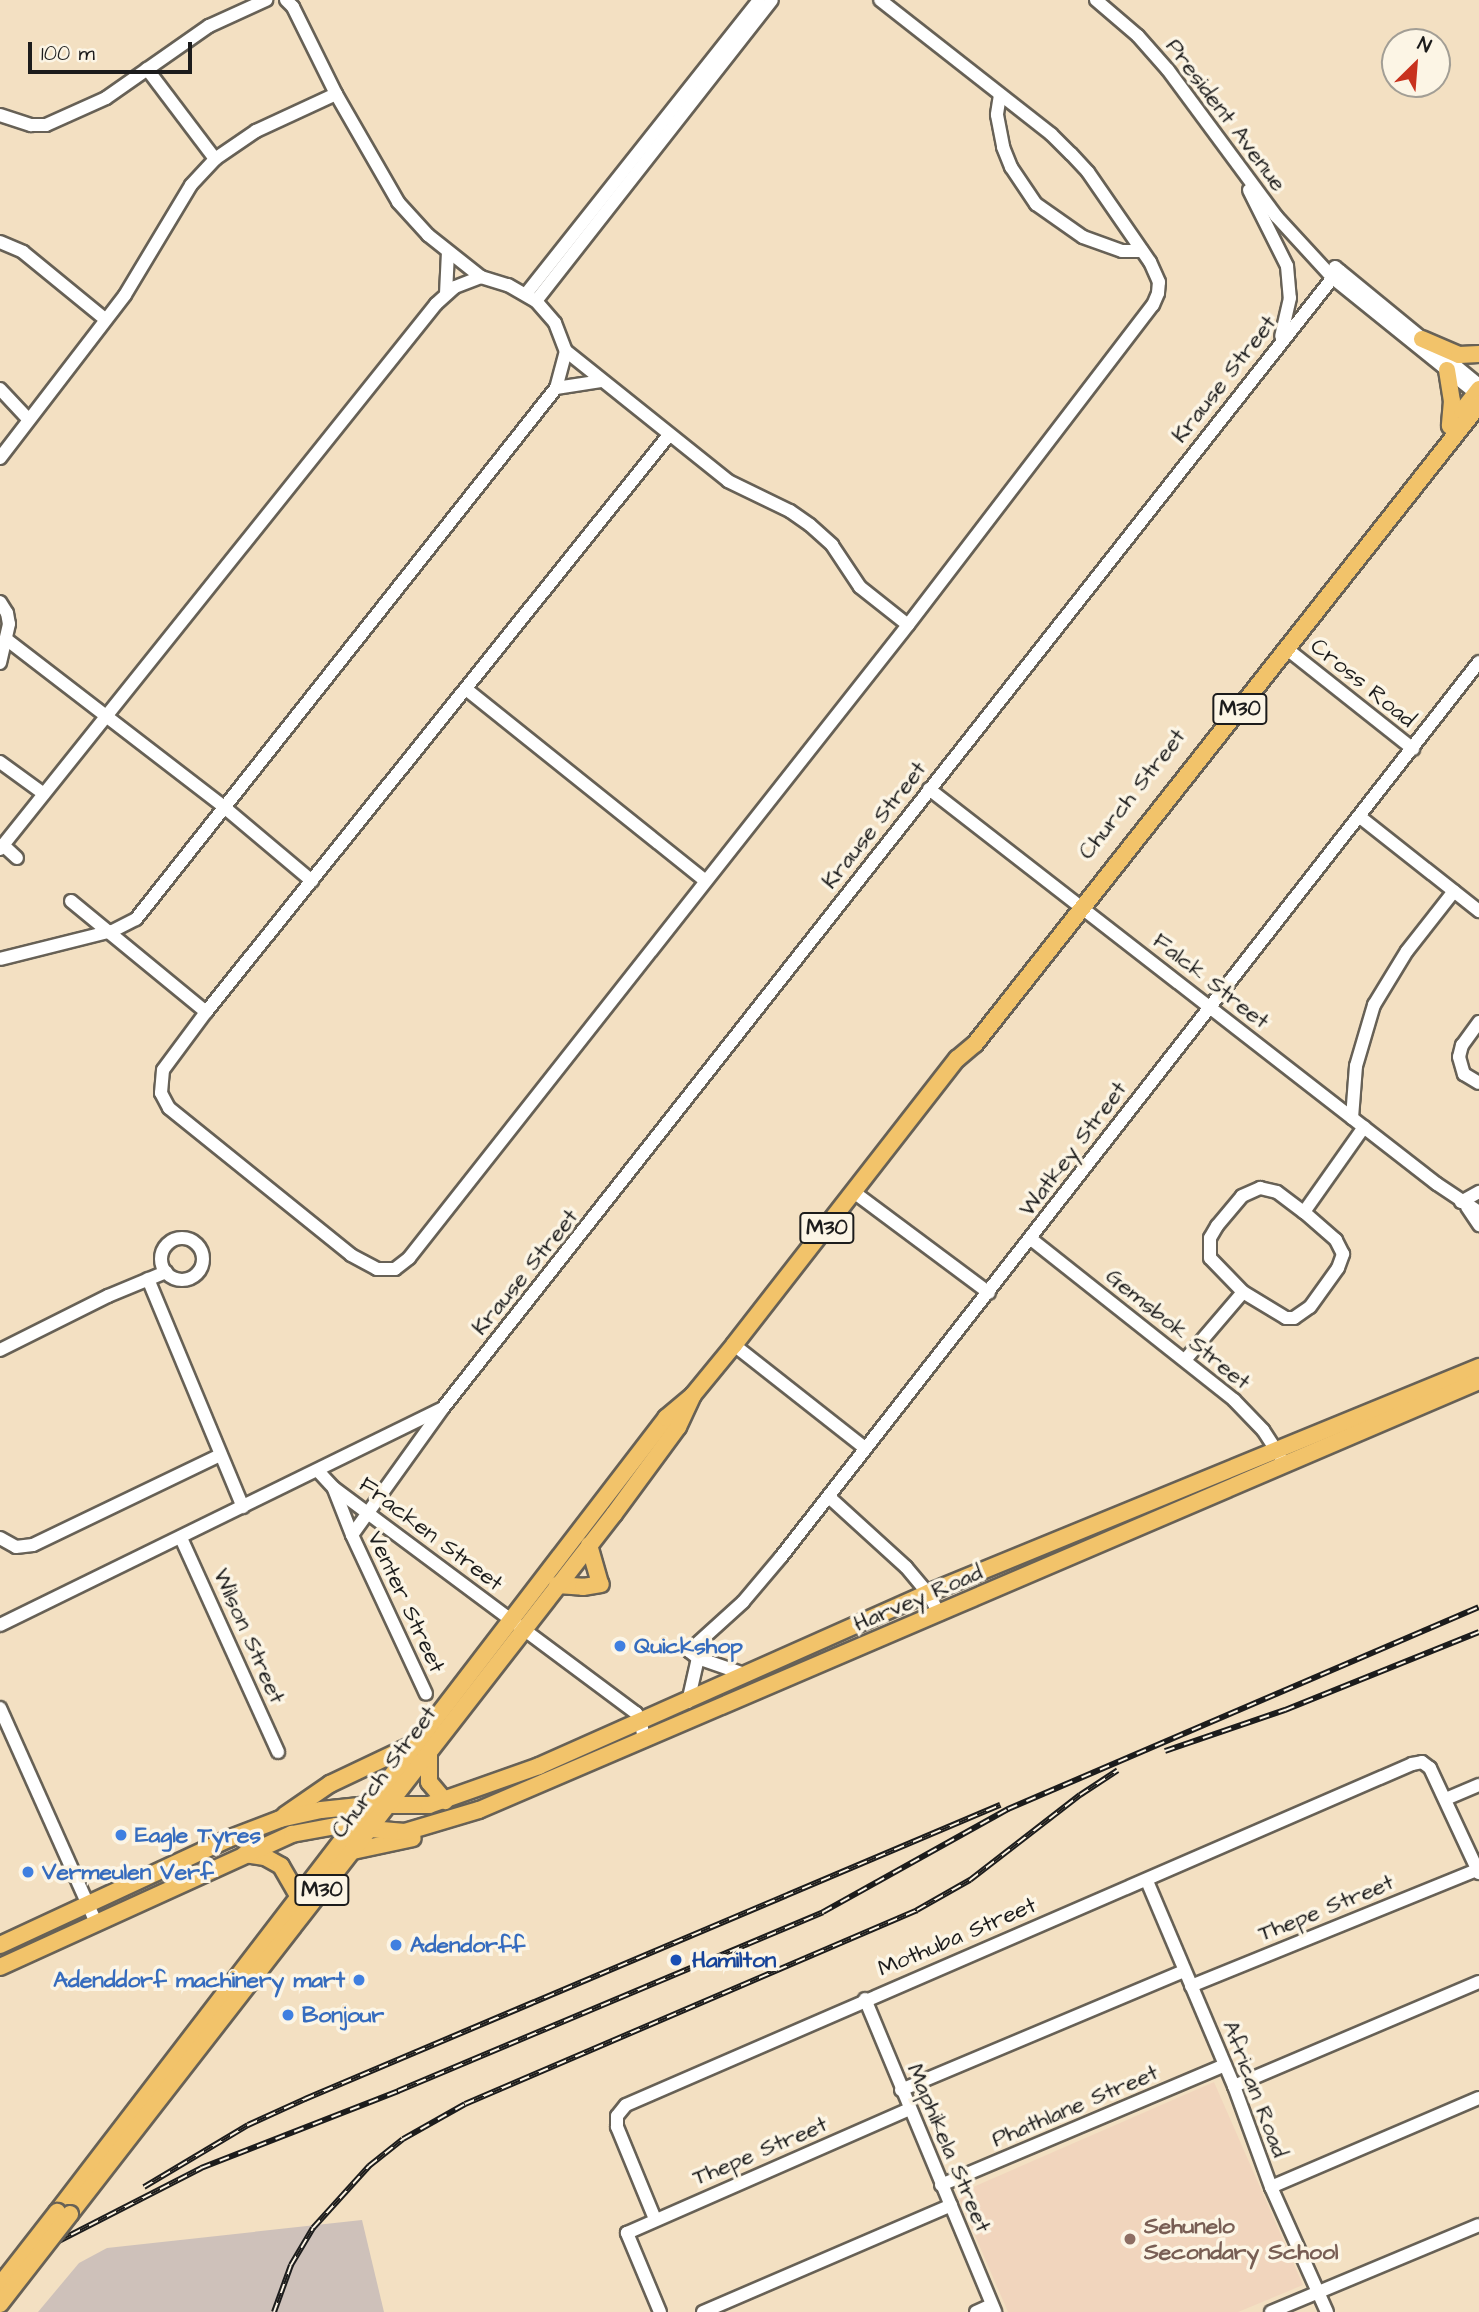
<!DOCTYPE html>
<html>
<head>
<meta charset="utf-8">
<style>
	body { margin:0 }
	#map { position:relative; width:1479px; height:2312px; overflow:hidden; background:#f3e0c2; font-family:"Architects Daughter",sans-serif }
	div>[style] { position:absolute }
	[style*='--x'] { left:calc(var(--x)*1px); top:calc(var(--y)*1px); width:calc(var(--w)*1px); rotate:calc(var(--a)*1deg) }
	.built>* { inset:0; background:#f1d5bd }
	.industrial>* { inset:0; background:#cec1ba }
	.roads { filter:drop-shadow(2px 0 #676156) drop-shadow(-2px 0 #676156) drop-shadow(0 2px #676156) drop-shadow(0 -2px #676156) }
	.minor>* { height:12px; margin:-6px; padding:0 6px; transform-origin:6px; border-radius:6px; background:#fff }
	.minor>.ring { margin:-6px; padding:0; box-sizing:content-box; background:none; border:12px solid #fff; border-radius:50% }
	.major>* { height:16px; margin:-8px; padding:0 8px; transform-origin:8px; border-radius:8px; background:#f2c36a }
	.rail>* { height:6px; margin-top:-3px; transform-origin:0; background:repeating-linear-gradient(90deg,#fcf5e5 0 10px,#1c1c1c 0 20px); box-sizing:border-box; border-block:2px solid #1c1c1c }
	.bridges { filter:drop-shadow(2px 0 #676156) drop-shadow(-2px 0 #676156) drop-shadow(0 2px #676156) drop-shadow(0 -2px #676156) }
	.major-bridge>* { height:16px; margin:-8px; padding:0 8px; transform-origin:8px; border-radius:8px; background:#f2c36a }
	.dots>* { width:19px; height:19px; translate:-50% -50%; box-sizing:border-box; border:4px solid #fcf5e5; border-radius:50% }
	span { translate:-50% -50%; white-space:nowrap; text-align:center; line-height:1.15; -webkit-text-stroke:7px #fcf5e5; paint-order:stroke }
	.shield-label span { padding:2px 5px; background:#fcf5e5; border:2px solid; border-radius:5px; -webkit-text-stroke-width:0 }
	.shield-label { font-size:21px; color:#1c1c1c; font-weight:700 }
	.street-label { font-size:23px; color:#1c1c1c }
	.shop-label { font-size:23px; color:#366cbe; font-weight:700 }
	.left { translate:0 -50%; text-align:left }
	.right { translate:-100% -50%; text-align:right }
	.transit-label { font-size:23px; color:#164399; font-weight:700 }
	.education-label { font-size:23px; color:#785e54; font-weight:700 }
	.north { position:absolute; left:1381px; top:28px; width:70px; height:70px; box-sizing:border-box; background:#fcf5e5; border:2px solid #a29e95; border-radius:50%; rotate:25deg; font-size:19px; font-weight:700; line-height:28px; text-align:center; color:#1c1c1c }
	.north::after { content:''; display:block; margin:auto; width:24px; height:32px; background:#c8321e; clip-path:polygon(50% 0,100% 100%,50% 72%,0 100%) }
	.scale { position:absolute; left:28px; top:42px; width:164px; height:32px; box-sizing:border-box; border:4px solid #1c1c1c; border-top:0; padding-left:9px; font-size:21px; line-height:24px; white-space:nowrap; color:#1c1c1c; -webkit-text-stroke:5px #fcf5e5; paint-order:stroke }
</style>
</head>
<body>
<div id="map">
	<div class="built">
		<div style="clip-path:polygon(1214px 2082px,1303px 2285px,1238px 2312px,1008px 2312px,957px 2194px)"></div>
	</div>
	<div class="industrial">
		<div style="clip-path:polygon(362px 2220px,384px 2312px,38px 2312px,79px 2263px,107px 2248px)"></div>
	</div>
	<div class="roads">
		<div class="minor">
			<div style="--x:286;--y:0;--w:10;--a:45"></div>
			<div style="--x:293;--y:7;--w:97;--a:63.7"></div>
			<div style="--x:336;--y:94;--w:125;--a:60.1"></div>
			<div style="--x:398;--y:202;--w:45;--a:47.7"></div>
			<div style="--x:428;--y:235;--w:68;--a:38.4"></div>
			<div style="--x:1096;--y:0;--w:55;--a:40.6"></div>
			<div style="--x:1138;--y:36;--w:45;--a:48.6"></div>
			<div style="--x:1168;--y:70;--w:182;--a:53.5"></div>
			<div style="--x:1276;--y:216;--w:84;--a:47.4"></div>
			<div style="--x:1333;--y:278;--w:188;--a:38.9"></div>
			<div style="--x:147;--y:69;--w:113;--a:52.9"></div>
			<div style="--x:1000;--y:95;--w:20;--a:99"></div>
			<div style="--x:997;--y:115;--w:33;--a:79"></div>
			<div style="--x:1003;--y:147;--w:22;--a:68"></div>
			<div style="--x:1011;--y:167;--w:45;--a:56"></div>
			<div style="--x:1036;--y:204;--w:57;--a:35.1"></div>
			<div style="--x:1083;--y:237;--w:41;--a:19.7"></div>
			<div style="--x:1122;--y:251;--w:20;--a:0"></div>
			<div style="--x:0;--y:115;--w:33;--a:18"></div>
			<div style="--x:31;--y:125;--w:15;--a:0"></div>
			<div style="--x:46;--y:125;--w:66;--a:-24.2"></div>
			<div style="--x:106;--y:98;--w:126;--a:-35"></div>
			<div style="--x:209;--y:26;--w:63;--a:-24.5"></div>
			<div style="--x:1249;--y:190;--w:85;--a:63.4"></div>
			<div style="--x:1287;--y:266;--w:32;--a:85"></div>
			<div style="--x:1290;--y:298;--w:39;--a:103"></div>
			<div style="--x:0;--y:242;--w:25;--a:23"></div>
			<div style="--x:23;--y:252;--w:106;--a:39.3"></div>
			<div style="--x:1335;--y:267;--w:186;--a:39.3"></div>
			<div style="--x:446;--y:294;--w:42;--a:-87.3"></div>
			<div style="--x:526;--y:294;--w:375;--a:-51.6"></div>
			<div style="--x:536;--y:301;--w:382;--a:-51.9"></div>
			<div style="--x:566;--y:351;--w:208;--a:38.7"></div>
			<div style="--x:728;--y:481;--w:69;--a:25.8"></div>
			<div style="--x:790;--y:511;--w:24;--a:35"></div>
			<div style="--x:810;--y:525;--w:30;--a:42"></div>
			<div style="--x:832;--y:545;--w:50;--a:56.3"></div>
			<div style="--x:860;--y:587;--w:61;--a:38.4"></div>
			<div style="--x:556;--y:388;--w:47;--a:-8.7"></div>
			<div style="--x:0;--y:389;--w:42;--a:46.9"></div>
			<div style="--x:669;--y:435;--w:740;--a:128.74"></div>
			<div style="--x:206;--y:1012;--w:72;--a:126.6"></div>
			<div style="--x:163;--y:1070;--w:23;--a:95"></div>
			<div style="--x:161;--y:1093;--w:17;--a:62"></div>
			<div style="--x:169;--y:1108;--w:234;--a:38.9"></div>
			<div style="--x:351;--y:1255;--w:30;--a:28"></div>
			<div style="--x:377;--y:1269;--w:18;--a:0"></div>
			<div style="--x:395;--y:1269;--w:18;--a:-38"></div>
			<div style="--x:409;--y:1258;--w:806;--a:-51.75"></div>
			<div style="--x:908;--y:625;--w:403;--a:-52.6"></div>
			<div style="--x:1153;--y:305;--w:13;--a:-67"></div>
			<div style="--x:1158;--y:293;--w:11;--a:-85"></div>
			<div style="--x:1159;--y:282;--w:22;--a:-114"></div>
			<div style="--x:1150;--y:262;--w:109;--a:-124.6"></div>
			<div style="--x:1088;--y:172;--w:25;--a:-133"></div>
			<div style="--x:1071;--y:154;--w:28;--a:-135"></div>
			<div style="--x:1051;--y:134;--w:217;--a:-141.9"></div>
			<div style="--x:0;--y:458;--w:205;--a:-52.5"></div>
			<div style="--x:125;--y:295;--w:128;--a:-59"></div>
			<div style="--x:191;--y:185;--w:35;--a:-47"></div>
			<div style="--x:215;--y:159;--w:50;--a:-34.3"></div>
			<div style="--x:256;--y:131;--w:88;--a:-24.8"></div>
			<div style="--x:0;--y:602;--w:13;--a:58"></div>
			<div style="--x:7;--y:613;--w:11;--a:80"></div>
			<div style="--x:9;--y:624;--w:40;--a:103"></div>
			<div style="--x:6;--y:639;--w:275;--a:37.6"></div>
			<div style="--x:224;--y:807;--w:115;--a:40.1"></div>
			<div style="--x:1287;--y:649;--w:161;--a:38.4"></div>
			<div style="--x:466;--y:689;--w:307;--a:38.7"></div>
			<div style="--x:0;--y:762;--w:54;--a:36"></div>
			<div style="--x:929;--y:789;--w:643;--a:37.87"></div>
			<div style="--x:1437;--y:1184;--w:50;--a:33.7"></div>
			<div style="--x:1360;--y:817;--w:152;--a:38.3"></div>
			<div style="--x:3;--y:845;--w:19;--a:43"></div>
			<div style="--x:0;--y:849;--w:698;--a:-51.34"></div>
			<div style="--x:436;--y:304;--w:25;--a:-42"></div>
			<div style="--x:455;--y:287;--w:28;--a:-21"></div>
			<div style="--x:481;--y:277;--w:28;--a:17"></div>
			<div style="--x:508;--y:285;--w:32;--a:30"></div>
			<div style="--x:536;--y:301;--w:29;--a:49"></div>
			<div style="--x:555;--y:323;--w:30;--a:69"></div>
			<div style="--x:566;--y:351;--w:38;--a:105"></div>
			<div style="--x:556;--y:388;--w:677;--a:128.34"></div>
			<div style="--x:136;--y:919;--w:27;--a:153"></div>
			<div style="--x:112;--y:931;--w:115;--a:166"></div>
			<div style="--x:71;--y:901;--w:175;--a:39.4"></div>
			<div style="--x:1479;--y:1022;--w:29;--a:126"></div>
			<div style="--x:1462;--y:1045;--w:12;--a:104"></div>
			<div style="--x:1459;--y:1057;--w:18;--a:74"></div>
			<div style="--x:1464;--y:1074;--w:17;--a:31"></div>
			<div style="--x:1352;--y:1118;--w:52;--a:-85.6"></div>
			<div style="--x:1356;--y:1066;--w:64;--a:-73.6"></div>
			<div style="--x:1374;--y:1005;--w:63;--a:-58.6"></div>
			<div style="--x:1407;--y:951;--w:76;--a:-51.9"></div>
			<div style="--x:855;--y:1193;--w:167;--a:36.7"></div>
			<div style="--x:1461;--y:1202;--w:21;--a:-29"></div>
			<div style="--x:1467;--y:1207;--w:22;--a:56"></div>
			<div class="ring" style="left:161px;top:1238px;width:30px;height:30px"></div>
			<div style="--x:1031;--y:1239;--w:259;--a:38.4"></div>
			<div style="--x:1234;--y:1400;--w:42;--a:46"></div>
			<div style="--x:1263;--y:1430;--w:31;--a:57"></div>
			<div style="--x:148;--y:1279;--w:247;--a:67.4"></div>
			<div style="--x:1243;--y:1292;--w:50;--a:31.2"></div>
			<div style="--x:1286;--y:1318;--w:8;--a:0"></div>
			<div style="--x:1294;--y:1318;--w:19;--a:-35"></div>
			<div style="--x:1310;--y:1307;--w:48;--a:-54.3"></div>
			<div style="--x:1338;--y:1268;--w:15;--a:-70"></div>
			<div style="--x:1343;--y:1254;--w:16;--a:-117"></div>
			<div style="--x:1336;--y:1240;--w:43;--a:-138.8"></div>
			<div style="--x:734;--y:1345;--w:167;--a:38.2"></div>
			<div style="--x:0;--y:1350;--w:121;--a:-26.6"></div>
			<div style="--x:108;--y:1296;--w:63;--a:-22.5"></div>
			<div style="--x:1185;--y:1360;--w:89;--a:-49.5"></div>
			<div style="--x:1243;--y:1292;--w:47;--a:-134.1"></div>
			<div style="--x:1210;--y:1258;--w:20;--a:-90"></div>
			<div style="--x:1210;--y:1238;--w:14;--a:-60"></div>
			<div style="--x:1217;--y:1226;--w:39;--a:-50"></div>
			<div style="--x:1242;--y:1196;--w:20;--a:-24"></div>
			<div style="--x:1260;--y:1188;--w:17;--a:13"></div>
			<div style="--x:1277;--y:1192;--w:34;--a:37"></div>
			<div style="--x:1304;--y:1212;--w:104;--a:-54.8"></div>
			<div style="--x:318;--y:1471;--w:23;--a:47"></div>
			<div style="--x:334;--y:1488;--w:377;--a:36.7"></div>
			<div style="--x:636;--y:1713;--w:10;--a:61"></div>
			<div style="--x:641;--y:1722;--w:19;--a:81"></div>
			<div style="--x:334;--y:1489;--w:49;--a:68.6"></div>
			<div style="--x:352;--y:1535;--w:175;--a:65"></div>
			<div style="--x:829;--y:1497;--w:104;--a:42.3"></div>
			<div style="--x:906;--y:1567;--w:34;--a:50"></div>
			<div style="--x:928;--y:1593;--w:24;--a:62"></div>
			<div style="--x:352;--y:1535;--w:156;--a:-54.4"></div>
			<div style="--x:443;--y:1408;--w:1448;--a:-51.79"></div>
			<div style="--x:0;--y:1538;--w:18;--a:29"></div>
			<div style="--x:16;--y:1547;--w:17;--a:-7"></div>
			<div style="--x:33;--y:1545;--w:208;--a:-25.7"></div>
			<div style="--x:181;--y:1538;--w:235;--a:65.6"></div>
			<div style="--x:0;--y:1625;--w:490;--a:-26.1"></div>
			<div style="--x:747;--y:1675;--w:52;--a:-160.9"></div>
			<div style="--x:698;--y:1658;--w:11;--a:-142"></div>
			<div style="--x:689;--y:1651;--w:73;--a:-42.2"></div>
			<div style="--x:743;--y:1602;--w:59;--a:-49.8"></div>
			<div style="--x:781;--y:1557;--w:1135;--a:-52.05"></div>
			<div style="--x:688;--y:1702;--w:45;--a:-77.2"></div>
			<div style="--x:0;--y:1708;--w:235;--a:65.9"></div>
			<div style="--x:1446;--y:1799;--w:36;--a:-23"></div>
			<div style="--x:1147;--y:1881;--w:223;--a:67"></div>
			<div style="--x:1234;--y:2086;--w:108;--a:69.9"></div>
			<div style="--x:1271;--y:2187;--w:137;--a:65.9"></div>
			<div style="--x:1191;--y:1986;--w:311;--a:-22.1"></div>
			<div style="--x:865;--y:1999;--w:339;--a:67.4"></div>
			<div style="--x:1234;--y:2086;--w:266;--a:-23"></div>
			<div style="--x:901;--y:2090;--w:307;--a:-22.8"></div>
			<div style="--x:941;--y:2185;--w:308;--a:-22.9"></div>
			<div style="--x:1271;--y:2187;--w:226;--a:-23.2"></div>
			<div style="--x:655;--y:2219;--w:100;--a:-112.4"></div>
			<div style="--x:617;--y:2127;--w:11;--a:-90"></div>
			<div style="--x:617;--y:2116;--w:14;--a:-51"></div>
			<div style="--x:626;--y:2105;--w:857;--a:-23.45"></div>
			<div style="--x:1412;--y:1764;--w:10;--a:-11"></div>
			<div style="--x:1422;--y:1762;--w:10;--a:37"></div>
			<div style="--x:1430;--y:1768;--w:116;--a:65"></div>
			<div style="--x:660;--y:2312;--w:86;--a:-112.7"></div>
			<div style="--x:627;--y:2233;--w:308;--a:-23.7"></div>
			<div style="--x:703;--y:2312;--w:270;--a:-23.3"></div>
			<div style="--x:976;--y:2312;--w:17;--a:-24"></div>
			<div style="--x:1271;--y:2312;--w:225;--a:-22.7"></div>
		</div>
		<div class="major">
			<div style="--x:1422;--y:339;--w:40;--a:23.4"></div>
			<div style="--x:1459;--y:355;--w:20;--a:-3"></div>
			<div style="--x:1447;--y:370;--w:31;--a:81"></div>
			<div style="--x:1452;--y:401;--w:25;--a:95"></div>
			<div style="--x:1462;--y:411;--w:28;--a:-52"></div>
			<div style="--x:589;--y:1545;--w:40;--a:74"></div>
			<div style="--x:557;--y:1585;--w:26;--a:4"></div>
			<div style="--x:583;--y:1587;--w:18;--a:-9"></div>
			<div style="--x:429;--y:1751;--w:31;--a:90"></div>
			<div style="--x:429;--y:1782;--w:25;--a:50"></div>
			<div style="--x:285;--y:1815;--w:55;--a:-34.6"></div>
			<div style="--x:330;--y:1784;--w:91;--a:-25.4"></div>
			<div style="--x:353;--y:1851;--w:61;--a:-12.2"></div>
			<div style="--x:245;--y:1854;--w:20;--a:9"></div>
			<div style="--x:265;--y:1857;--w:18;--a:29"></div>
			<div style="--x:281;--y:1866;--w:34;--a:60"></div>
			<div style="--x:0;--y:1945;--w:251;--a:-24.9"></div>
			<div style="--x:228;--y:1839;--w:56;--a:-21"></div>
			<div style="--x:280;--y:1819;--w:42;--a:-12.4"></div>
			<div style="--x:321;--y:1810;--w:48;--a:-5.9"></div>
			<div style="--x:369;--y:1805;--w:60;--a:0"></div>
			<div style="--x:429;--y:1805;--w:117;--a:-19.5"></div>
			<div style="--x:539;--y:1766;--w:426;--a:-24"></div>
			<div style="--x:928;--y:1593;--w:596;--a:-22.3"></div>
			<div style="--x:0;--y:1967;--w:321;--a:-24.5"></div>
			<div style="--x:292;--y:1834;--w:45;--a:-10.3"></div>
			<div style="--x:336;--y:1826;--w:69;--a:5"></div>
			<div style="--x:405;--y:1832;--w:77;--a:-16.6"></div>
			<div style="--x:479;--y:1810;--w:1088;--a:-23.22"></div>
			<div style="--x:57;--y:2212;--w:1001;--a:-52.51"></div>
			<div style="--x:666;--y:1418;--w:35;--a:-40"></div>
			<div style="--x:693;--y:1395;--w:65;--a:-50.6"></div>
			<div style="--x:734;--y:1345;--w:363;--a:-52.1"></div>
			<div style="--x:957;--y:1059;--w:23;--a:-40"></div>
			<div style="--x:975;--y:1044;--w:814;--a:-51.74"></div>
			<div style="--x:70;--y:2214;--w:887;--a:-52.15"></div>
			<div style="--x:614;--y:1514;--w:108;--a:-53.7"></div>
			<div style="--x:678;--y:1427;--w:35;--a:-65"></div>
		</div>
	</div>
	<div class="rail">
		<div style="--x:1165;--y:1751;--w:127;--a:-18.9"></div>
		<div style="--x:1285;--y:1710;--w:209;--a:-21.9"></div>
		<div style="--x:144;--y:2187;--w:121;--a:-30.8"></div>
		<div style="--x:248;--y:2125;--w:63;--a:-24.5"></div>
		<div style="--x:305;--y:2099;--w:755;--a:-22.93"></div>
		<div style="--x:0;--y:2271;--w:226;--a:-27.1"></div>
		<div style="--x:201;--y:2168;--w:212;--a:-21.3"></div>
		<div style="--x:398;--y:2091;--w:461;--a:-22.8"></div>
		<div style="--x:823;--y:1912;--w:212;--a:-29.1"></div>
		<div style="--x:1008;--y:1809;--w:512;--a:-23.21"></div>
		<div style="--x:274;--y:2312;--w:50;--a:-70.1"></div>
		<div style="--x:291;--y:2265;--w:43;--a:-59.3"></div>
		<div style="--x:313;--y:2228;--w:84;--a:-47.9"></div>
		<div style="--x:369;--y:2166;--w:43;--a:-38.5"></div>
		<div style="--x:403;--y:2139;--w:71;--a:-29.4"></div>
		<div style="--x:465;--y:2104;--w:492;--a:-23.2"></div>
		<div style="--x:917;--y:1910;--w:61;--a:-29.5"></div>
		<div style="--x:970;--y:1880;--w:139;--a:-37.7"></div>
		<div style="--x:1080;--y:1795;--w:45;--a:-33.3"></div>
	</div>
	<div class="bridges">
		<div class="major-bridge">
			<div style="--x:0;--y:2285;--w:93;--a:-52"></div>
			<div style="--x:0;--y:2304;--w:114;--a:-52.1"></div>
		</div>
	</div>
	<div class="dots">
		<div style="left:620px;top:1646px;background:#3f7fe0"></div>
		<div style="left:121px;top:1835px;background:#3f7fe0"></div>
		<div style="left:28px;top:1872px;background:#3f7fe0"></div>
		<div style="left:396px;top:1945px;background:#3f7fe0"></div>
		<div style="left:676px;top:1960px;background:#1a4fb4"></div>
		<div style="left:359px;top:1980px;background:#3f7fe0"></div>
		<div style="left:288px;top:2015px;background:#3f7fe0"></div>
		<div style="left:1130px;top:2239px;background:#8d6e63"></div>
	</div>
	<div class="shield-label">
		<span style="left:1240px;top:709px">M30</span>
		<span style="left:827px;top:1228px">M30</span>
		<span style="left:322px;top:1890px">M30</span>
	</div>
	<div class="street-label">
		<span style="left:1226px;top:115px;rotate:53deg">President Avenue</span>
		<span style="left:1224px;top:379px;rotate:-52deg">Krause Street</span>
		<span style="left:1363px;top:683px;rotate:39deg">Cross Road</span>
		<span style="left:1132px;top:794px;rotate:-52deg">Church Street</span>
		<span style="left:874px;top:825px;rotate:-52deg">Krause Street</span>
		<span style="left:1211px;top:981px;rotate:38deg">Falck Street</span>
		<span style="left:1073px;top:1149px;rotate:-53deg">Watkey Street</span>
		<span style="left:525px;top:1272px;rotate:-51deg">Krause Street</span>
		<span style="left:1178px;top:1329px;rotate:39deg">Gemsbok Street</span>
		<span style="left:431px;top:1534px;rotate:37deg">Fracken Street</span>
		<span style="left:918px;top:1598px;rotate:-23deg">Harvey Road</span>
		<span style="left:406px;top:1602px;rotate:65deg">Venter Street</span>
		<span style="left:249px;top:1636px;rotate:66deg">Wilson Street</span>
		<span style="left:384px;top:1772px;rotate:-53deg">Church Street</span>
		<span style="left:1326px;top:1908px;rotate:-22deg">Thepe Street</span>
		<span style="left:957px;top:1937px;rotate:-23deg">Mothuba Street</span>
		<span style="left:1255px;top:2089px;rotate:69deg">African Road</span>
		<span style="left:1075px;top:2106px;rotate:-23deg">Phathlane Street</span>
		<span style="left:949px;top:2148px;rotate:67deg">Maphikela Street</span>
		<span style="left:760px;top:2151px;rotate:-23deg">Thepe Street</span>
	</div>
	<div class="shop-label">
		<span class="left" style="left:634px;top:1646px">Quickshop</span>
		<span class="left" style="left:135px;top:1835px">Eagle Tyres</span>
		<span class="left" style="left:42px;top:1872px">Vermeulen Verf</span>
		<span class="left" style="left:410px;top:1945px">Adendorff</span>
		<span class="right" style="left:345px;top:1980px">Adenddorf machinery mart</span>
		<span class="left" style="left:302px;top:2015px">Bonjour</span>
	</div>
	<div class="transit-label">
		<span class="left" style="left:692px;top:1960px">Hamilton</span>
	</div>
	<div class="education-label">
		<span class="left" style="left:1144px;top:2239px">Sehunelo<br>Secondary School</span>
	</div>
	<div class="north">N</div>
	<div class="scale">100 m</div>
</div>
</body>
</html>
